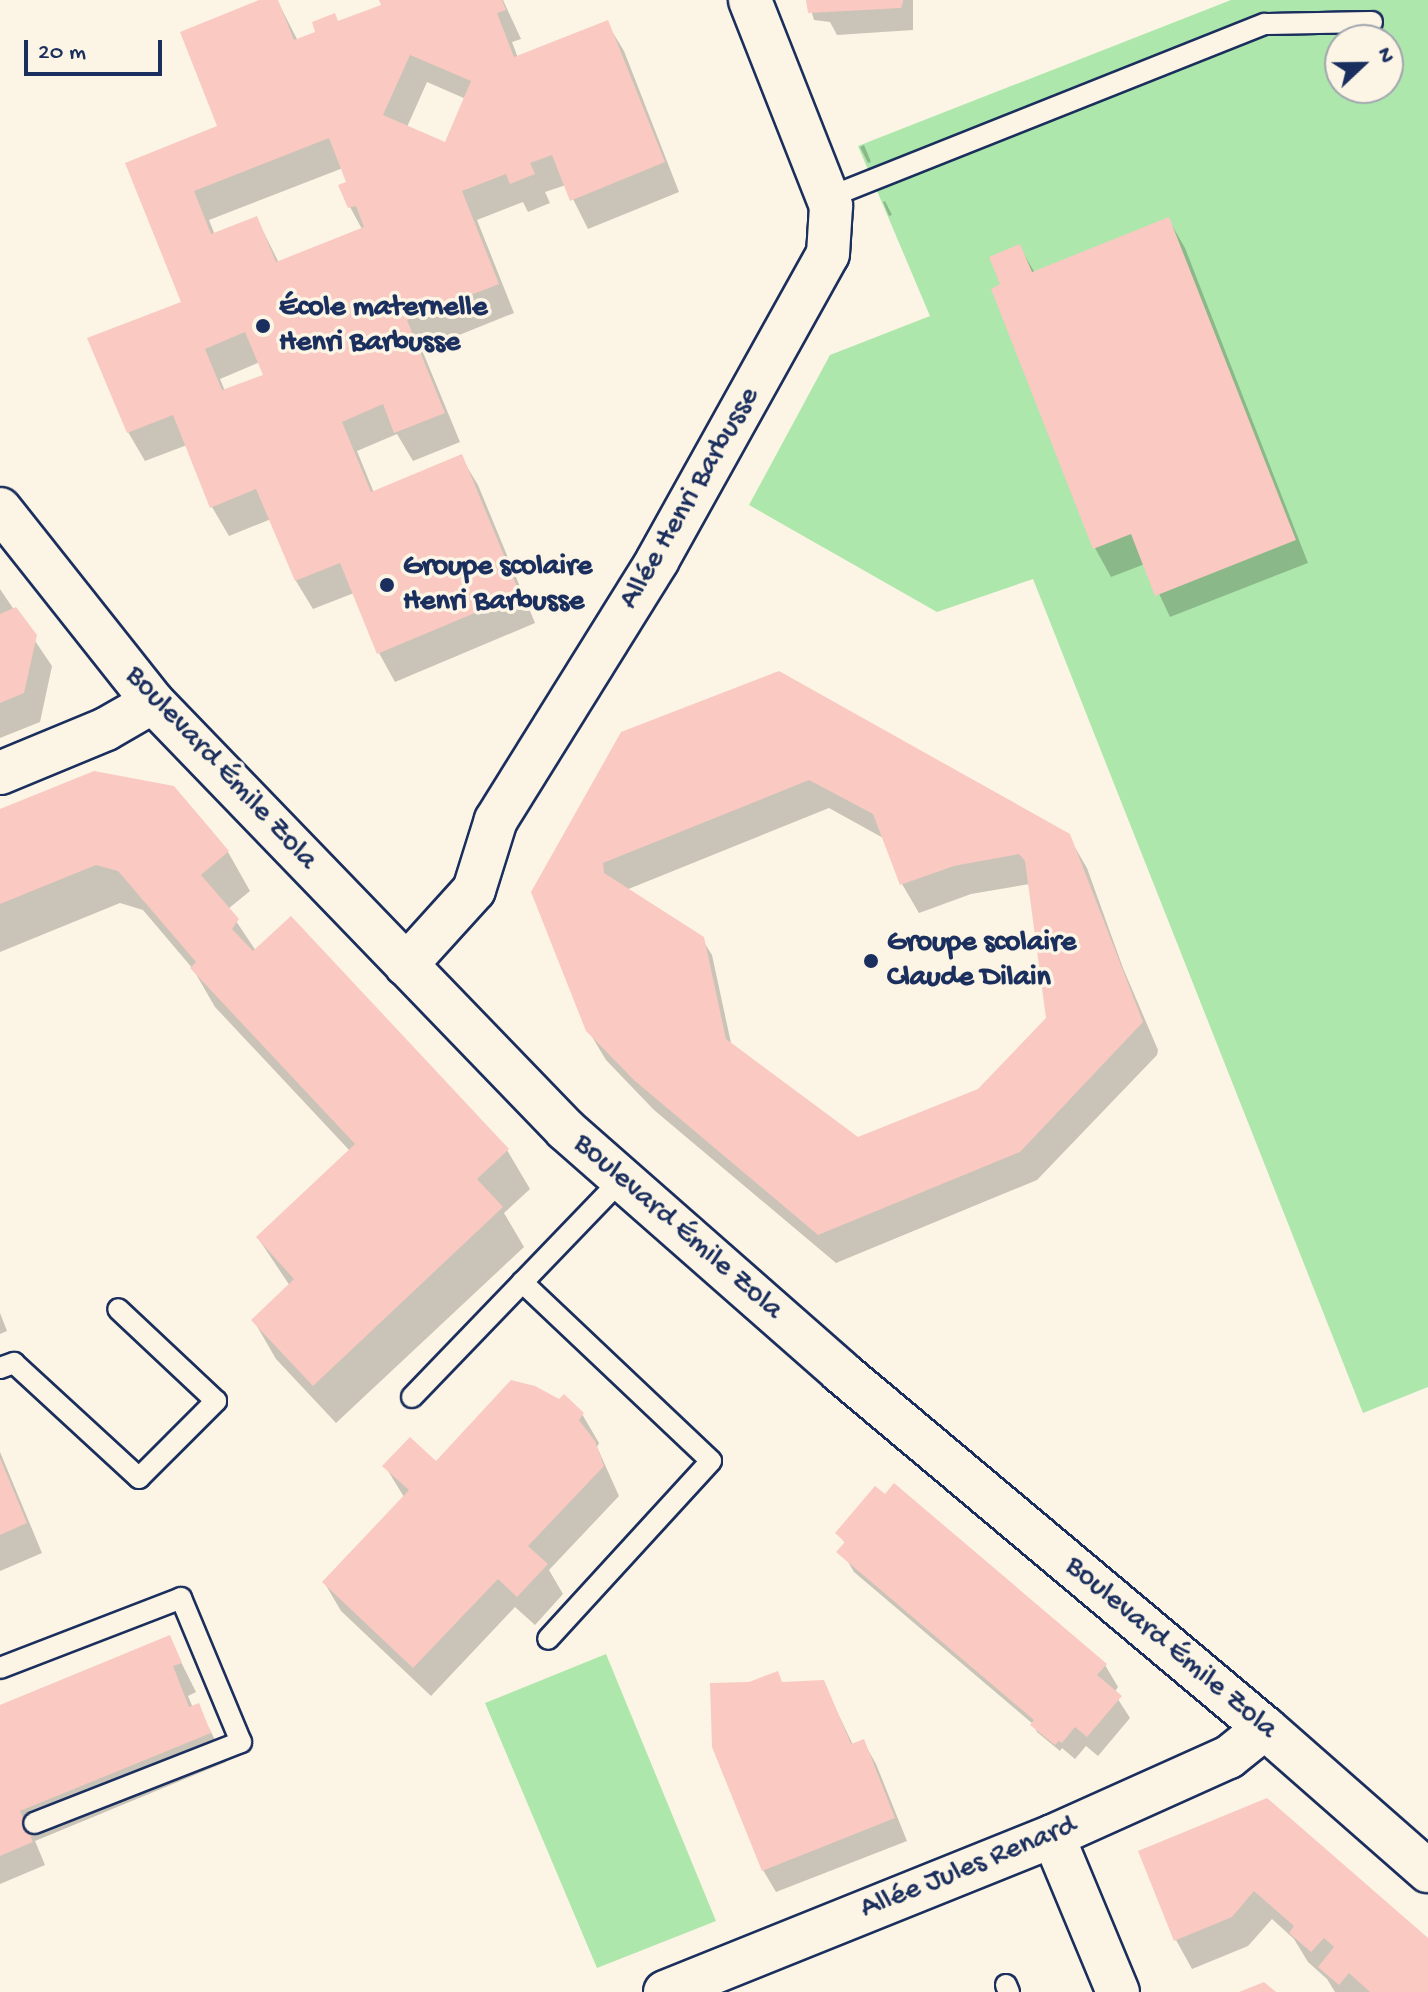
<!DOCTYPE html>
<html>
<head>
<meta charset="utf-8">
<style>
	body { margin:0 }
	#map { position:relative; width:1428px; height:1992px; overflow:hidden; background:#fcf5e5; font-family:"Gochi Hand",sans-serif }
	div>[style] { position:absolute }
	[style*='--x'] { left:calc(var(--x)*1px); top:calc(var(--y)*1px); width:calc(var(--w)*1px); rotate:calc(var(--a)*1deg) }
	.green>* { inset:0; background:#ade7ac }
	.shadow>* { inset:0; background:#0003 }
	.building>* { inset:0; background:#f9c9c2 }
	.roads { filter:drop-shadow(2px 0 #1b2f5e) drop-shadow(-2px 0 #1b2f5e) drop-shadow(0 2px #1b2f5e) drop-shadow(0 -2px #1b2f5e) }
	.lane>* { height:20px; margin:-10px; padding:0 10px; transform-origin:10px; border-radius:10px; background:#fcf5e5 }
	.street>* { height:42px; margin:-21px; padding:0 21px; transform-origin:21px; border-radius:21px; background:#fcf5e5 }
	.dots>* { width:22px; height:22px; translate:-50% -50%; box-sizing:border-box; border:4px solid #fcf5e5; border-radius:50% }
	span { translate:-50% -50%; white-space:nowrap; text-align:center; line-height:1.15; -webkit-text-stroke:7px #fcf5e5; paint-order:stroke }
	.poi-label { font-size:30px; color:#1b2f5e; font-weight:700 }
	.left { translate:0 -50%; text-align:left }
	.street-label { font-size:30px; color:#1b2f5e }
	.north { position:absolute; left:1324px; top:24px; width:80px; height:80px; box-sizing:border-box; background:#fcf5e5; border:2px solid #a2a6af; border-radius:50%; rotate:68deg; font-size:22px; font-weight:700; line-height:32px; text-align:center; color:#1b2f5e }
	.north::after { content:''; display:block; margin:auto; width:28px; height:36px; background:#1b2f5e; clip-path:polygon(50% 0,100% 100%,50% 72%,0 100%) }
	.scale { position:absolute; left:24px; top:40px; width:138px; height:36px; box-sizing:border-box; border:4px solid #1b2f5e; border-top:0; padding-left:10px; font-size:24px; line-height:28px; white-space:nowrap; color:#1b2f5e; -webkit-text-stroke:6px #fcf5e5; paint-order:stroke }
</style>
</head>
<body>
<div id="map">
	<div class="green">
		<div style="clip-path:polygon(evenodd,1231px 0,1428px 0,1428px 1387px,1363px 1413px,1033px 579px,937px 612px,749px 505px,830px 355px,930px 316px,858px 146px,1231px 0,1340px 40px,1388px 40px,1388px 88px,1340px 88px,1340px 40px)"></div>
		<div style="clip-path:polygon(606px 1654px,716px 1921px,597px 1968px,485px 1703px)"></div>
	</div>
	<div class="shadow">
		<div style="clip-path:polygon(evenodd,265px 0,277px 0,298px 41px,384px 6px,381px 0,503px 0,521px 39px,512px 42px,518px 58px,607px 23px,624px 51px,679px 192px,588px 229px,566px 185px,545px 192px,550px 203px,528px 212px,523px 202px,477px 220px,514px 313px,422px 350px,460px 442px,413px 461px,397px 434px,357px 451px,374px 493px,461px 457px,478px 485px,535px 623px,395px 682px,379px 653px,354px 593px,313px 609px,296px 581px,271px 519px,229px 536px,212px 507px,187px 445px,145px 461px,128px 432px,183px 303px,127px 164px,219px 127px,265px 0,427px 82px,466px 99px,446px 144px,407px 127px,427px 82px,265px 0,343px 168px,349px 183px,350px 207px,362px 229px,279px 263px,257px 219px,215px 235px,209px 220px,343px 168px,265px 0,260px 362px,266px 376px,225px 391px,220px 379px,260px 362px)"></div>
		<div style="clip-path:polygon(808px 0,913px 0,913px 30px,837px 35px,830px 22px,814px 20px)"></div>
		<div style="clip-path:polygon(864px 145px,871px 162px,868px 163px,860px 147px)"></div>
		<div style="clip-path:polygon(885px 201px,892px 215px,889px 216px,883px 202px)"></div>
		<div style="clip-path:polygon(1169px 220px,1185px 248px,1308px 563px,1170px 617px,1145px 564px,1111px 577px,1095px 548px,993px 290px,1003px 285px,1019px 246px,1035px 273px)"></div>
		<div style="clip-path:polygon(0 589px,52px 666px,40px 722px,0 738px)"></div>
		<div style="clip-path:polygon(evenodd,622px 734px,1070px 839px,1087px 868px,1123px 968px,1158px 1050px,1157px 1055px,1037px 1180px,836px 1263px,654px 1110px,606px 1060px,588px 1030px,533px 892px,622px 734px,829px 808px,885px 839px,902px 884px,919px 913px,971px 894px,1030px 884px,1048px 1018px,979px 1091px,858px 1140px,731px 1043px,712px 955px,702px 939px,626px 890px,829px 808px)"></div>
		<div style="clip-path:polygon(0 812px,228px 852px,250px 891px,228px 909px,256px 951px,507px 1150px,530px 1189px,504px 1213px,524px 1247px,336px 1423px,276px 1359px,254px 1321px,290px 1286px,258px 1238px,350px 1151px,215px 1007px,193px 969px,143px 910px,120px 903px,0 952px)"></div>
		<div style="clip-path:polygon(0 1313px,7px 1331px,0 1334px)"></div>
		<div style="clip-path:polygon(582px 1414px,599px 1443px,597px 1447px,619px 1496px,549px 1570px,563px 1594px,535px 1625px,515px 1607px,431px 1696px,341px 1611px,324px 1582px,404px 1497px,385px 1466px,436px 1463px)"></div>
		<div style="clip-path:polygon(0 1452px,42px 1553px,0 1571px)"></div>
		<div style="clip-path:polygon(837px 1533px,1105px 1665px,1118px 1687px,1114px 1693px,1130px 1718px,1098px 1756px,1086px 1746px,1075px 1759px,1062px 1748px,1060px 1751px,1037px 1732px,1033px 1724px,854px 1572px,841px 1550px,846px 1544px)"></div>
		<div style="clip-path:polygon(169px 1638px,196px 1692px,188px 1696px,193px 1708px,198px 1706px,226px 1762px,35px 1841px,45px 1865px,0 1884px,0 1707px)"></div>
		<div style="clip-path:polygon(823px 1682px,853px 1745px,863px 1741px,876px 1764px,907px 1841px,776px 1892px,763px 1870px,750px 1684px)"></div>
		<div style="clip-path:polygon(1140px 1852px,1428px 1941px,1428px 1992px,1335px 1992px,1327px 1979px,1308px 1962px,1294px 1939px,1272px 1919px,1248px 1946px,1192px 1969px,1176px 1940px)"></div>
	</div>
	<div class="building">
		<div style="clip-path:polygon(evenodd,259px 0,278px 0,294px 40px,315px 32px,312px 22px,335px 13px,338px 21px,381px 5px,379px 0,502px 0,506px 10px,497px 13px,514px 57px,608px 20px,665px 162px,570px 201px,552px 155px,530px 163px,535px 174px,510px 184px,506px 174px,462px 191px,499px 284px,407px 320px,445px 413px,394px 433px,383px 404px,342px 422px,371px 492px,462px 454px,520px 594px,377px 654px,340px 563px,295px 581px,256px 489px,210px 508px,173px 415px,127px 433px,87px 338px,181px 302px,125px 163px,217px 126px,180px 32px,259px 0,410px 55px,471px 81px,445px 142px,383px 115px,410px 55px,259px 0,329px 138px,346px 182px,338px 185px,348px 208px,356px 206px,364px 227px,276px 262px,257px 216px,211px 234px,194px 191px,329px 138px,259px 0,245px 332px,263px 375px,222px 390px,205px 349px,245px 332px)"></div>
		<div style="clip-path:polygon(806px 0,903px 0,903px 2px,901px 8px,808px 13px)"></div>
		<div style="clip-path:polygon(1169px 217px,1296px 540px,1155px 596px,1131px 534px,1093px 549px,991px 289px,1000px 284px,989px 257px,1020px 244px,1032px 272px)"></div>
		<div style="clip-path:polygon(16px 607px,37px 635px,24px 693px,0 703px,0 614px)"></div>
		<div style="clip-path:polygon(evenodd,779px 671px,1070px 834px,1143px 1022px,1020px 1152px,818px 1235px,635px 1081px,586px 1031px,531px 892px,621px 732px,779px 671px,809px 780px,873px 814px,900px 885px,954px 866px,1019px 854px,1025px 861px,1046px 1018px,978px 1089px,858px 1137px,726px 1039px,704px 937px,604px 873px,603px 863px,809px 780px)"></div>
		<div style="clip-path:polygon(94px 771px,174px 786px,229px 851px,201px 875px,239px 919px,232px 929px,253px 951px,291px 916px,509px 1149px,477px 1179px,503px 1207px,313px 1386px,251px 1320px,294px 1279px,256px 1237px,355px 1144px,190px 968px,196px 962px,118px 871px,96px 865px,0 904px,0 809px)"></div>
		<div style="clip-path:polygon(511px 1380px,535px 1386px,559px 1399px,564px 1394px,584px 1413px,579px 1420px,595px 1441px,604px 1466px,528px 1546px,548px 1564px,517px 1597px,498px 1579px,413px 1668px,322px 1582px,409px 1490px,382px 1466px,410px 1437px,436px 1461px)"></div>
		<div style="clip-path:polygon(0 1458px,27px 1523px,0 1535px)"></div>
		<div style="clip-path:polygon(894px 1483px,1107px 1664px,1097px 1675px,1122px 1696px,1087px 1737px,1075px 1727px,1062px 1743px,1059px 1741px,1055px 1745px,1030px 1725px,1034px 1720px,836px 1552px,845px 1542px,835px 1533px,875px 1486px,885px 1494px)"></div>
		<div style="clip-path:polygon(170px 1635px,182px 1663px,173px 1666px,189px 1707px,199px 1703px,211px 1733px,20px 1811px,33px 1842px,0 1856px,0 1705px)"></div>
		<div style="clip-path:polygon(778px 1671px,782px 1682px,824px 1680px,851px 1744px,864px 1739px,895px 1818px,762px 1871px,712px 1747px,710px 1683px,749px 1682px)"></div>
		<div style="clip-path:polygon(1267px 1798px,1428px 1938px,1428px 1992px,1370px 1992px,1349px 1973px,1339px 1985px,1318px 1967px,1334px 1947px,1324px 1938px,1311px 1952px,1289px 1933px,1294px 1926px,1254px 1891px,1232px 1917px,1174px 1941px,1138px 1851px)"></div>
		<div style="clip-path:polygon(1264px 1982px,1276px 1992px,1239px 1992px)"></div>
	</div>
	<div class="roads">
		<div class="lane">
			<div style="--x:827;--y:198;--w:471;--a:-21.7"></div>
			<div style="--x:1265;--y:24;--w:107;--a:-1.1"></div>
			<div style="--x:522;--y:1282;--w:260;--a:43.4"></div>
			<div style="--x:711;--y:1461;--w:241;--a:132.5"></div>
			<div style="--x:0;--y:1368;--w:15;--a:-20"></div>
			<div style="--x:14;--y:1363;--w:170;--a:42.6"></div>
			<div style="--x:139;--y:1478;--w:109;--a:-45"></div>
			<div style="--x:216;--y:1401;--w:134;--a:-136.8"></div>
			<div style="--x:412;--y:1397;--w:303;--a:-46.1"></div>
			<div style="--x:0;--y:1668;--w:194;--a:-21.1"></div>
			<div style="--x:181;--y:1598;--w:156;--a:67.4"></div>
			<div style="--x:241;--y:1742;--w:222;--a:158.6"></div>
			<div style="--x:1006;--y:1985;--w:8;--a:67"></div>
		</div>
		<div class="street">
			<div style="--x:0;--y:509;--w:246;--a:51.6"></div>
			<div style="--x:153;--y:702;--w:595;--a:46.02"></div>
			<div style="--x:566;--y:1130;--w:366;--a:41.3"></div>
			<div style="--x:841;--y:1372;--w:554;--a:40.02"></div>
			<div style="--x:1265;--y:1728;--w:217;--a:41.3"></div>
			<div style="--x:0;--y:773;--w:115;--a:-22.5"></div>
			<div style="--x:106;--y:729;--w:54;--a:-29.9"></div>
			<div style="--x:406;--y:965;--w:101;--a:-47.8"></div>
			<div style="--x:474;--y:890;--w:73;--a:-72.6"></div>
			<div style="--x:496;--y:820;--w:305;--a:-58.1"></div>
			<div style="--x:657;--y:561;--w:351;--a:-60.9"></div>
			<div style="--x:828;--y:254;--w:48;--a:-86.4"></div>
			<div style="--x:831;--y:206;--w:221;--a:-111.5"></div>
			<div style="--x:1053;--y:1836;--w:169;--a:67.4"></div>
			<div style="--x:665;--y:1992;--w:418;--a:-21.9"></div>
			<div style="--x:1053;--y:1836;--w:193;--a:-24.2"></div>
			<div style="--x:1229;--y:1757;--w:46;--a:-38.9"></div>
		</div>
	</div>
	<div class="dots">
		<div style="left:263px;top:326px;background:#1b2f5e"></div>
		<div style="left:387px;top:585px;background:#1b2f5e"></div>
		<div style="left:871px;top:961px;background:#1b2f5e"></div>
	</div>
	<div class="poi-label">
		<span class="left" style="left:279px;top:326px">École maternelle<br>Henri Barbusse</span>
		<span class="left" style="left:403px;top:585px">Groupe scolaire<br>Henri Barbusse</span>
		<span class="left" style="left:887px;top:961px">Groupe scolaire<br>Claude Dilain</span>
	</div>
	<div class="street-label">
		<span style="left:691px;top:499px;rotate:-60deg">Allée Henri Barbusse</span>
		<span style="left:220px;top:769px;rotate:47deg">Boulevard Émile Zola</span>
		<span style="left:677px;top:1228px;rotate:41deg">Boulevard Émile Zola</span>
		<span style="left:1170px;top:1649px;rotate:40deg">Boulevard Émile Zola</span>
		<span style="left:969px;top:1869px;rotate:-22deg">Allée Jules Renard</span>
	</div>
	<div class="north">N</div>
	<div class="scale">20 m</div>
</div>
</body>
</html>
